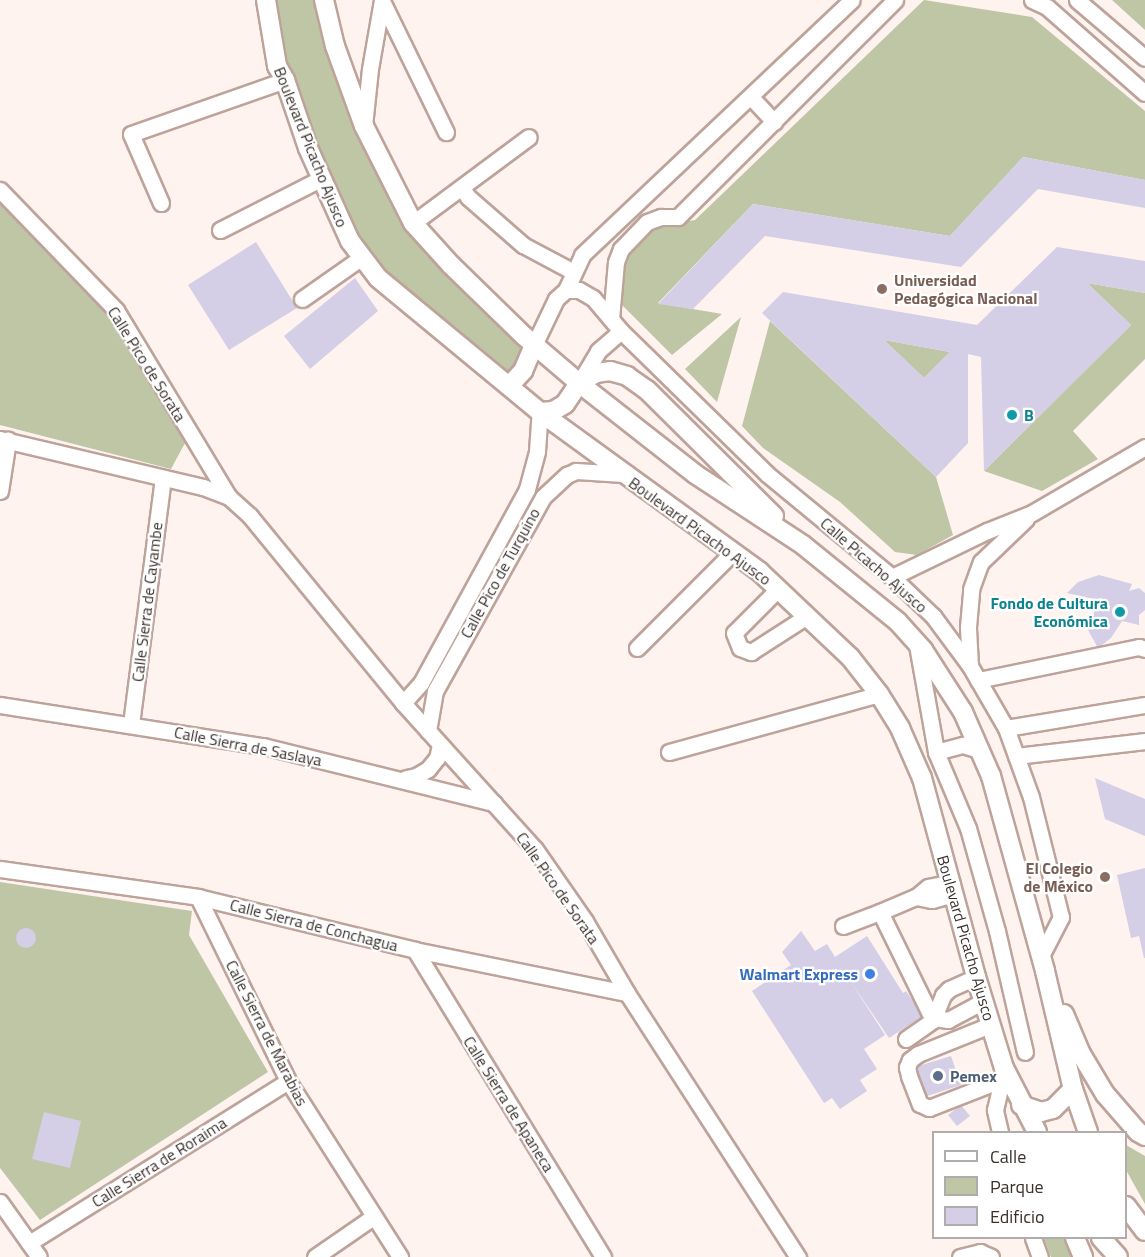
<!DOCTYPE html>
<html>
<head>
<meta charset="utf-8">
<style>
	body { margin:0 }
	#map { position:relative; width:1145px; height:1257px; overflow:hidden; background:#fef3ef; font-family:"Titillium Web",sans-serif }
	div>[style] { position:absolute }
	[style*='--x'] { left:calc(var(--x)*1px); top:calc(var(--y)*1px); width:calc(var(--w)*1px); rotate:calc(var(--a)*1deg) }
	.green>* { inset:0; background:#bec6a5 }
	.building>* { inset:0; background:#d4cee6 }
	.round { border-radius:50% }
	.roads { filter:drop-shadow(2px 0 #bda39a) drop-shadow(-2px 0 #bda39a) drop-shadow(0 2px #bda39a) drop-shadow(0 -2px #bda39a) }
	.minor>* { height:15px; margin:-7.5px; padding:0 7.5px; transform-origin:7.5px; border-radius:7.5px; background:#fff }
	.major>* { height:18px; margin:-9px; padding:0 9px; transform-origin:9px; border-radius:9px; background:#fff }
	.dots>* { width:16px; height:16px; translate:-50% -50%; box-sizing:border-box; border:3px solid #fff; border-radius:50% }
	span { translate:-50% -50%; white-space:nowrap; text-align:center; line-height:1.15; -webkit-text-stroke:4.5px #fff; paint-order:stroke }
	.street-label { font-size:16px; color:#3a302c }
	.education-label { font-size:16px; color:#785e54; font-weight:700 }
	.left { translate:0 -50%; text-align:left }
	.right { translate:-100% -50%; text-align:right }
	.culture-label { font-size:16px; color:#0d838f; font-weight:700 }
	.shop-label { font-size:16px; color:#366cbe; font-weight:700 }
	.service-label { font-size:16px; color:#4e5e75; font-weight:700 }
	.legend { position:absolute; left:932px; top:1131px; width:195px; height:108px; box-sizing:border-box; background:#fff; border:2px solid #b0acab; margin:0; padding:8px 10px; list-style:none; font-size:18px; color:#3a302c }
	.legend li { display:flex; align-items:center; gap:12px; height:30px }
	.legend b { width:30px; border:2px solid #b0acab }
</style>
</head>
<body>
<div id="map">
	<div class="green">
		<div style="clip-path:polygon(268px 0,323px 0,413px 225px,530px 347px,504px 382px,381px 276px,353px 239px,280px 66px)"></div>
		<div style="clip-path:polygon(924px 0,1032px 17px,1145px 111px,1145px 180px,1023px 157px,950px 236px,753px 204px,658px 303px,722px 314px,672px 355px,620px 303px,620px 275px,627px 251px,649px 228px,695px 220px)"></div>
		<div style="clip-path:polygon(1112px 0,1145px 0,1145px 30px)"></div>
		<div style="clip-path:polygon(0 202px,105px 311px,185px 443px,171px 469px,0 425px)"></div>
		<div style="clip-path:polygon(1087px 283px,1145px 293px,1145px 359px,1073px 431px,1098px 459px,1042px 491px,984px 471px,1131px 325px)"></div>
		<div style="clip-path:polygon(741px 317px,717px 402px,685px 369px)"></div>
		<div style="clip-path:polygon(770px 321px,936px 477px,953px 535px,917px 555px,895px 552px,840px 502px,763px 448px,742px 426px)"></div>
		<div style="clip-path:polygon(884px 340px,950px 352px,924px 378px)"></div>
		<div style="clip-path:polygon(0 882px,192px 911px,189px 935px,268px 1072px,40px 1220px,0 1168px)"></div>
		<div style="clip-path:polygon(1126px 1145px,1145px 1156px,1145px 1204px,1126px 1170px)"></div>
		<div style="clip-path:polygon(1044px 1238px,1065px 1238px,1074px 1257px,1051px 1257px)"></div>
	</div>
	<div class="building">
		<div style="clip-path:polygon(1023px 157px,1145px 180px,1145px 208px,1038px 189px,961px 267px,765px 236px,693px 309px,658px 304px,753px 204px,950px 236px)"></div>
		<div style="clip-path:polygon(256px 242px,297px 308px,229px 350px,188px 285px)"></div>
		<div style="clip-path:polygon(evenodd,1057px 247px,1145px 261px,1145px 293px,1087px 283px,1131px 325px,984px 471px,981px 357px,968px 354px,968px 443px,936px 477px,762px 313px,783px 292px,977px 325px,1057px 247px,884px 340px,950px 352px,924px 378px,884px 340px)"></div>
		<div style="clip-path:polygon(355px 278px,378px 311px,310px 369px,284px 336px)"></div>
		<div style="clip-path:polygon(1099px 575px,1132px 584px,1129px 591px,1139px 588px,1145px 593px,1145px 610px,1139px 615px,1139px 625px,1122px 621px,1111px 638px,1098px 648px,1084px 623px,1093px 616px,1098px 600px,1067px 593px,1078px 582px)"></div>
		<div style="clip-path:polygon(1095px 778px,1145px 799px,1145px 836px,1105px 819px)"></div>
		<div style="clip-path:polygon(1145px 868px,1145px 958px,1144px 958px,1139px 936px,1131px 938px,1117px 875px)"></div>
		<div class="round" style="left:16px;top:928px;width:20px;height:20px"></div>
		<div style="clip-path:polygon(801px 931px,815px 951px,827px 944px,835px 957px,867px 936px,903px 993px,906px 991px,923px 1016px,889px 1038px,851px 982px,885px 1035px,864px 1049px,877px 1069px,860px 1080px,867px 1091px,840px 1109px,832px 1098px,824px 1103px,752px 991px,791px 965px,782px 952px)"></div>
		<div style="clip-path:polygon(951px 1056px,961px 1085px,924px 1097px,915px 1067px)"></div>
		<div style="clip-path:polygon(961px 1105px,970px 1116px,957px 1126px,948px 1115px)"></div>
		<div style="clip-path:polygon(44px 1112px,81px 1121px,70px 1168px,32px 1159px)"></div>
	</div>
	<div class="roads">
		<div class="minor">
			<div style="--x:1032;--y:0;--w:17;--a:25"></div>
			<div style="--x:1047;--y:7;--w:130;--a:41.3"></div>
			<div style="--x:1077;--y:0;--w:89;--a:40.5"></div>
			<div style="--x:382;--y:1;--w:146;--a:64"></div>
			<div style="--x:751;--y:97;--w:34;--a:47"></div>
			<div style="--x:364;--y:126;--w:57;--a:-84"></div>
			<div style="--x:370;--y:69;--w:70;--a:-80.1"></div>
			<div style="--x:462;--y:188;--w:11;--a:56"></div>
			<div style="--x:468;--y:197;--w:73;--a:41.1"></div>
			<div style="--x:523;--y:245;--w:55;--a:28"></div>
			<div style="--x:0;--y:190;--w:167;--a:46"></div>
			<div style="--x:116;--y:310;--w:218;--a:58.9"></div>
			<div style="--x:229;--y:497;--w:28;--a:42"></div>
			<div style="--x:250;--y:516;--w:242;--a:50.7"></div>
			<div style="--x:403;--y:703;--w:197;--a:47.9"></div>
			<div style="--x:535;--y:849;--w:88;--a:55.2"></div>
			<div style="--x:585;--y:921;--w:83;--a:59.7"></div>
			<div style="--x:627;--y:993;--w:315;--a:57.1"></div>
			<div style="--x:161;--y:203;--w:75;--a:-113.5"></div>
			<div style="--x:131;--y:134;--w:163;--a:-19.3"></div>
			<div style="--x:413;--y:223;--w:144;--a:-36.6"></div>
			<div style="--x:220;--y:230;--w:114;--a:-27"></div>
			<div style="--x:566;--y:290;--w:38;--a:-65"></div>
			<div style="--x:582;--y:255;--w:371;--a:-43.4"></div>
			<div style="--x:302;--y:299;--w:73;--a:-35"></div>
			<div style="--x:611;--y:319;--w:57;--a:-85"></div>
			<div style="--x:616;--y:262;--w:14;--a:-69"></div>
			<div style="--x:621;--y:249;--w:37;--a:-46"></div>
			<div style="--x:647;--y:222;--w:15;--a:-20"></div>
			<div style="--x:661;--y:217;--w:17;--a:0"></div>
			<div style="--x:678;--y:217;--w:307;--a:-45"></div>
			<div style="--x:534;--y:345;--w:51;--a:-64.4"></div>
			<div style="--x:556;--y:299;--w:13;--a:-42"></div>
			<div style="--x:566;--y:290;--w:13;--a:0"></div>
			<div style="--x:579;--y:290;--w:16;--a:30"></div>
			<div style="--x:593;--y:298;--w:43;--a:49.7"></div>
			<div style="--x:621;--y:331;--w:204;--a:44.4"></div>
			<div style="--x:767;--y:474;--w:162;--a:39.5"></div>
			<div style="--x:892;--y:577;--w:57;--a:43.6"></div>
			<div style="--x:933;--y:616;--w:62;--a:53.5"></div>
			<div style="--x:970;--y:666;--w:72;--a:59.9"></div>
			<div style="--x:1006;--y:728;--w:73;--a:70.1"></div>
			<div style="--x:1031;--y:797;--w:124;--a:76"></div>
			<div style="--x:1061;--y:917;--w:44;--a:117.1"></div>
			<div style="--x:579;--y:383;--w:37;--a:-59"></div>
			<div style="--x:598;--y:351;--w:30;--a:-41"></div>
			<div style="--x:0;--y:439;--w:209;--a:13.3"></div>
			<div style="--x:203;--y:487;--w:28;--a:21"></div>
			<div style="--x:0;--y:491;--w:52;--a:-81.1"></div>
			<div style="--x:892;--y:577;--w:106;--a:-25.8"></div>
			<div style="--x:987;--y:531;--w:48;--a:-21.8"></div>
			<div style="--x:1032;--y:513;--w:131;--a:-30.3"></div>
			<div style="--x:778;--y:589;--w:62;--a:135"></div>
			<div style="--x:734;--y:633;--w:16;--a:68"></div>
			<div style="--x:740;--y:648;--w:12;--a:20"></div>
			<div style="--x:751;--y:652;--w:67;--a:-32.7"></div>
			<div style="--x:917;--y:645;--w:109;--a:79.9"></div>
			<div style="--x:936;--y:752;--w:82;--a:67.2"></div>
			<div style="--x:968;--y:828;--w:107;--a:74.3"></div>
			<div style="--x:997;--y:931;--w:124;--a:77"></div>
			<div style="--x:637;--y:648;--w:136;--a:-45"></div>
			<div style="--x:970;--y:666;--w:39;--a:-93"></div>
			<div style="--x:968;--y:627;--w:38;--a:-85"></div>
			<div style="--x:971;--y:589;--w:29;--a:-70"></div>
			<div style="--x:981;--y:562;--w:62;--a:-43.7"></div>
			<div style="--x:978;--y:680;--w:164;--a:-11.6"></div>
			<div style="--x:1139;--y:647;--w:6;--a:18"></div>
			<div style="--x:403;--y:703;--w:27;--a:-48"></div>
			<div style="--x:421;--y:683;--w:221;--a:-61.3"></div>
			<div style="--x:527;--y:489;--w:39;--a:-75"></div>
			<div style="--x:537;--y:451;--w:39;--a:-86"></div>
			<div style="--x:0;--y:705;--w:266;--a:8.9"></div>
			<div style="--x:263;--y:746;--w:238;--a:13.9"></div>
			<div style="--x:131;--y:724;--w:247;--a:-82.6"></div>
			<div style="--x:1006;--y:728;--w:141;--a:-9.4"></div>
			<div style="--x:428;--y:731;--w:41;--a:-80.1"></div>
			<div style="--x:435;--y:691;--w:222;--a:-60.9"></div>
			<div style="--x:543;--y:497;--w:33;--a:-43"></div>
			<div style="--x:567;--y:475;--w:10;--a:-24"></div>
			<div style="--x:576;--y:471;--w:47;--a:3.7"></div>
			<div style="--x:669;--y:752;--w:218;--a:-15.4"></div>
			<div style="--x:936;--y:752;--w:28;--a:-15"></div>
			<div style="--x:963;--y:745;--w:17;--a:17"></div>
			<div style="--x:1016;--y:756;--w:130;--a:-6.6"></div>
			<div style="--x:406;--y:778;--w:10;--a:-11"></div>
			<div style="--x:416;--y:776;--w:14;--a:-30"></div>
			<div style="--x:428;--y:769;--w:14;--a:-51"></div>
			<div style="--x:437;--y:758;--w:13;--a:-77"></div>
			<div style="--x:0;--y:869;--w:200;--a:8"></div>
			<div style="--x:198;--y:897;--w:223;--a:13.7"></div>
			<div style="--x:415;--y:950;--w:216;--a:11.5"></div>
			<div style="--x:198;--y:897;--w:205;--a:63.9"></div>
			<div style="--x:288;--y:1081;--w:209;--a:57.5"></div>
			<div style="--x:916;--y:897;--w:16;--a:11"></div>
			<div style="--x:932;--y:900;--w:23;--a:-15"></div>
			<div style="--x:843;--y:926;--w:40;--a:-21"></div>
			<div style="--x:415;--y:950;--w:360;--a:58.5"></div>
			<div style="--x:934;--y:1018;--w:14;--a:8"></div>
			<div style="--x:948;--y:1020;--w:40;--a:-28"></div>
			<div style="--x:933;--y:1020;--w:120;--a:-116.1"></div>
			<div style="--x:880;--y:912;--w:39;--a:-23"></div>
			<div style="--x:916;--y:897;--w:16;--a:-40"></div>
			<div style="--x:928;--y:887;--w:24;--a:-12"></div>
			<div style="--x:990;--y:1025;--w:78;--a:158.1"></div>
			<div style="--x:918;--y:1054;--w:10;--a:143"></div>
			<div style="--x:910;--y:1060;--w:8;--a:113"></div>
			<div style="--x:907;--y:1067;--w:9;--a:77"></div>
			<div style="--x:909;--y:1076;--w:30;--a:69"></div>
			<div style="--x:920;--y:1104;--w:10;--a:24"></div>
			<div style="--x:929;--y:1108;--w:77;--a:-21.3"></div>
			<div style="--x:906;--y:1039;--w:33;--a:-35"></div>
			<div style="--x:933;--y:1020;--w:27;--a:-68"></div>
			<div style="--x:943;--y:995;--w:8;--a:-45"></div>
			<div style="--x:949;--y:989;--w:30;--a:-24"></div>
			<div style="--x:1000;--y:1132;--w:23;--a:-103"></div>
			<div style="--x:995;--y:1110;--w:37;--a:-77"></div>
			<div style="--x:0;--y:1202;--w:67;--a:54.7"></div>
			<div style="--x:1033;--y:1238;--w:20;--a:70"></div>
			<div style="--x:29;--y:1243;--w:305;--a:-32"></div>
			<div style="--x:315;--y:1257;--w:70;--a:-34.6"></div>
			<div style="--x:960;--y:1257;--w:21;--a:-14"></div>
			<div style="--x:980;--y:1252;--w:12;--a:24"></div>
		</div>
		<div class="major">
			<div style="--x:266;--y:0;--w:67;--a:80.5"></div>
			<div style="--x:277;--y:66;--w:16;--a:60"></div>
			<div style="--x:285;--y:80;--w:72;--a:71.3"></div>
			<div style="--x:308;--y:148;--w:102;--a:65.7"></div>
			<div style="--x:350;--y:241;--w:46;--a:52.9"></div>
			<div style="--x:378;--y:278;--w:210;--a:39.6"></div>
			<div style="--x:540;--y:412;--w:272;--a:36"></div>
			<div style="--x:760;--y:572;--w:124;--a:43.4"></div>
			<div style="--x:850;--y:657;--w:47;--a:51.9"></div>
			<div style="--x:879;--y:694;--w:40;--a:58"></div>
			<div style="--x:900;--y:728;--w:55;--a:66.3"></div>
			<div style="--x:922;--y:778;--w:206;--a:74.8"></div>
			<div style="--x:976;--y:977;--w:95;--a:72.9"></div>
			<div style="--x:1004;--y:1068;--w:72;--a:62.7"></div>
			<div style="--x:324;--y:0;--w:47;--a:76.6"></div>
			<div style="--x:335;--y:46;--w:85;--a:70.1"></div>
			<div style="--x:364;--y:126;--w:109;--a:63.2"></div>
			<div style="--x:413;--y:223;--w:57;--a:47.9"></div>
			<div style="--x:451;--y:265;--w:102;--a:44.2"></div>
			<div style="--x:524;--y:336;--w:72;--a:40.5"></div>
			<div style="--x:579;--y:383;--w:147;--a:38.1"></div>
			<div style="--x:695;--y:474;--w:129;--a:33.3"></div>
			<div style="--x:803;--y:545;--w:122;--a:39"></div>
			<div style="--x:898;--y:622;--w:38;--a:48"></div>
			<div style="--x:923;--y:650;--w:74;--a:57.2"></div>
			<div style="--x:963;--y:712;--w:70;--a:66.4"></div>
			<div style="--x:991;--y:776;--w:202;--a:74.5"></div>
			<div style="--x:1045;--y:971;--w:121;--a:76.7"></div>
			<div style="--x:1073;--y:1089;--w:46;--a:70.8"></div>
			<div style="--x:509;--y:386;--w:21;--a:-47"></div>
			<div style="--x:523;--y:371;--w:28;--a:-67"></div>
			<div style="--x:540;--y:412;--w:13;--a:-4"></div>
			<div style="--x:553;--y:411;--w:14;--a:-30"></div>
			<div style="--x:565;--y:404;--w:25;--a:-56"></div>
			<div style="--x:579;--y:383;--w:20;--a:-30"></div>
			<div style="--x:596;--y:373;--w:14;--a:-8"></div>
			<div style="--x:610;--y:371;--w:18;--a:16"></div>
			<div style="--x:627;--y:376;--w:24;--a:35"></div>
			<div style="--x:647;--y:390;--w:179;--a:44.8"></div>
			<div style="--x:1064;--y:1014;--w:43;--a:67"></div>
			<div style="--x:1081;--y:1054;--w:47;--a:59"></div>
			<div style="--x:1105;--y:1094;--w:50;--a:49"></div>
			<div style="--x:1138;--y:1132;--w:8;--a:30"></div>
			<div style="--x:1021;--y:1105;--w:21;--a:19"></div>
			<div style="--x:1041;--y:1112;--w:12;--a:-14"></div>
			<div style="--x:1053;--y:1109;--w:28;--a:-45"></div>
			<div style="--x:1126;--y:1206;--w:31;--a:53"></div>
			<div style="--x:1075;--y:1238;--w:21;--a:67"></div>
			<div style="--x:1101;--y:1238;--w:25;--a:48"></div>
		</div>
	</div>
	<div class="dots">
		<div style="left:882px;top:289px;background:#8d6e63"></div>
		<div style="left:1012px;top:415px;background:#0f9aa8"></div>
		<div style="left:1120px;top:612px;background:#0f9aa8"></div>
		<div style="left:1105px;top:877px;background:#8d6e63"></div>
		<div style="left:870px;top:974px;background:#3f7fe0"></div>
		<div style="left:938px;top:1076px;background:#5c6f8a"></div>
	</div>
	<div class="street-label">
		<span style="left:311px;top:147px;rotate:68deg">Boulevard Picacho Ajusco</span>
		<span style="left:147px;top:364px;rotate:58deg">Calle Pico de Sorata</span>
		<span style="left:700px;top:531px;rotate:36deg">Boulevard Picacho Ajusco</span>
		<span style="left:874px;top:565px;rotate:41deg">Calle Picacho Ajusco</span>
		<span style="left:500px;top:573px;rotate:-61deg">Calle Pico de Turquino</span>
		<span style="left:147px;top:602px;rotate:-83deg">Calle Sierra de Cayambe</span>
		<span style="left:248px;top:746px;rotate:11deg">Calle Sierra de Saslaya</span>
		<span style="left:558px;top:888px;rotate:55deg">Calle Pico de Sorata</span>
		<span style="left:314px;top:925px;rotate:14deg">Calle Sierra de Conchagua</span>
		<span style="left:966px;top:938px;rotate:74deg">Boulevard Picacho Ajusco</span>
		<span style="left:267px;top:1033px;rotate:63deg">Calle Sierra de Marabias</span>
		<span style="left:509px;top:1104px;rotate:58deg">Calle Sierra de Apaneca</span>
		<span style="left:159px;top:1162px;rotate:-32deg">Calle Sierra de Roraima</span>
	</div>
	<div class="education-label">
		<span class="left" style="left:894px;top:289px">Universidad<br>Pedagógica Nacional</span>
		<span class="right" style="left:1093px;top:877px">El Colegio<br>de México</span>
	</div>
	<div class="culture-label">
		<span class="left" style="left:1024px;top:415px">B</span>
		<span class="right" style="left:1108px;top:612px">Fondo de Cultura<br>Económica</span>
	</div>
	<div class="shop-label">
		<span class="right" style="left:858px;top:974px">Walmart Express</span>
	</div>
	<div class="service-label">
		<span class="left" style="left:950px;top:1076px">Pemex</span>
	</div>
	<ul class="legend">
	<li><b style="height:8px;background:#fff"></b>Calle</li>
	<li><b style="height:16px;background:#bec6a5"></b>Parque</li>
	<li><b style="height:16px;background:#d4cee6"></b>Edificio</li>
	</ul>
</div>
</body>
</html>
